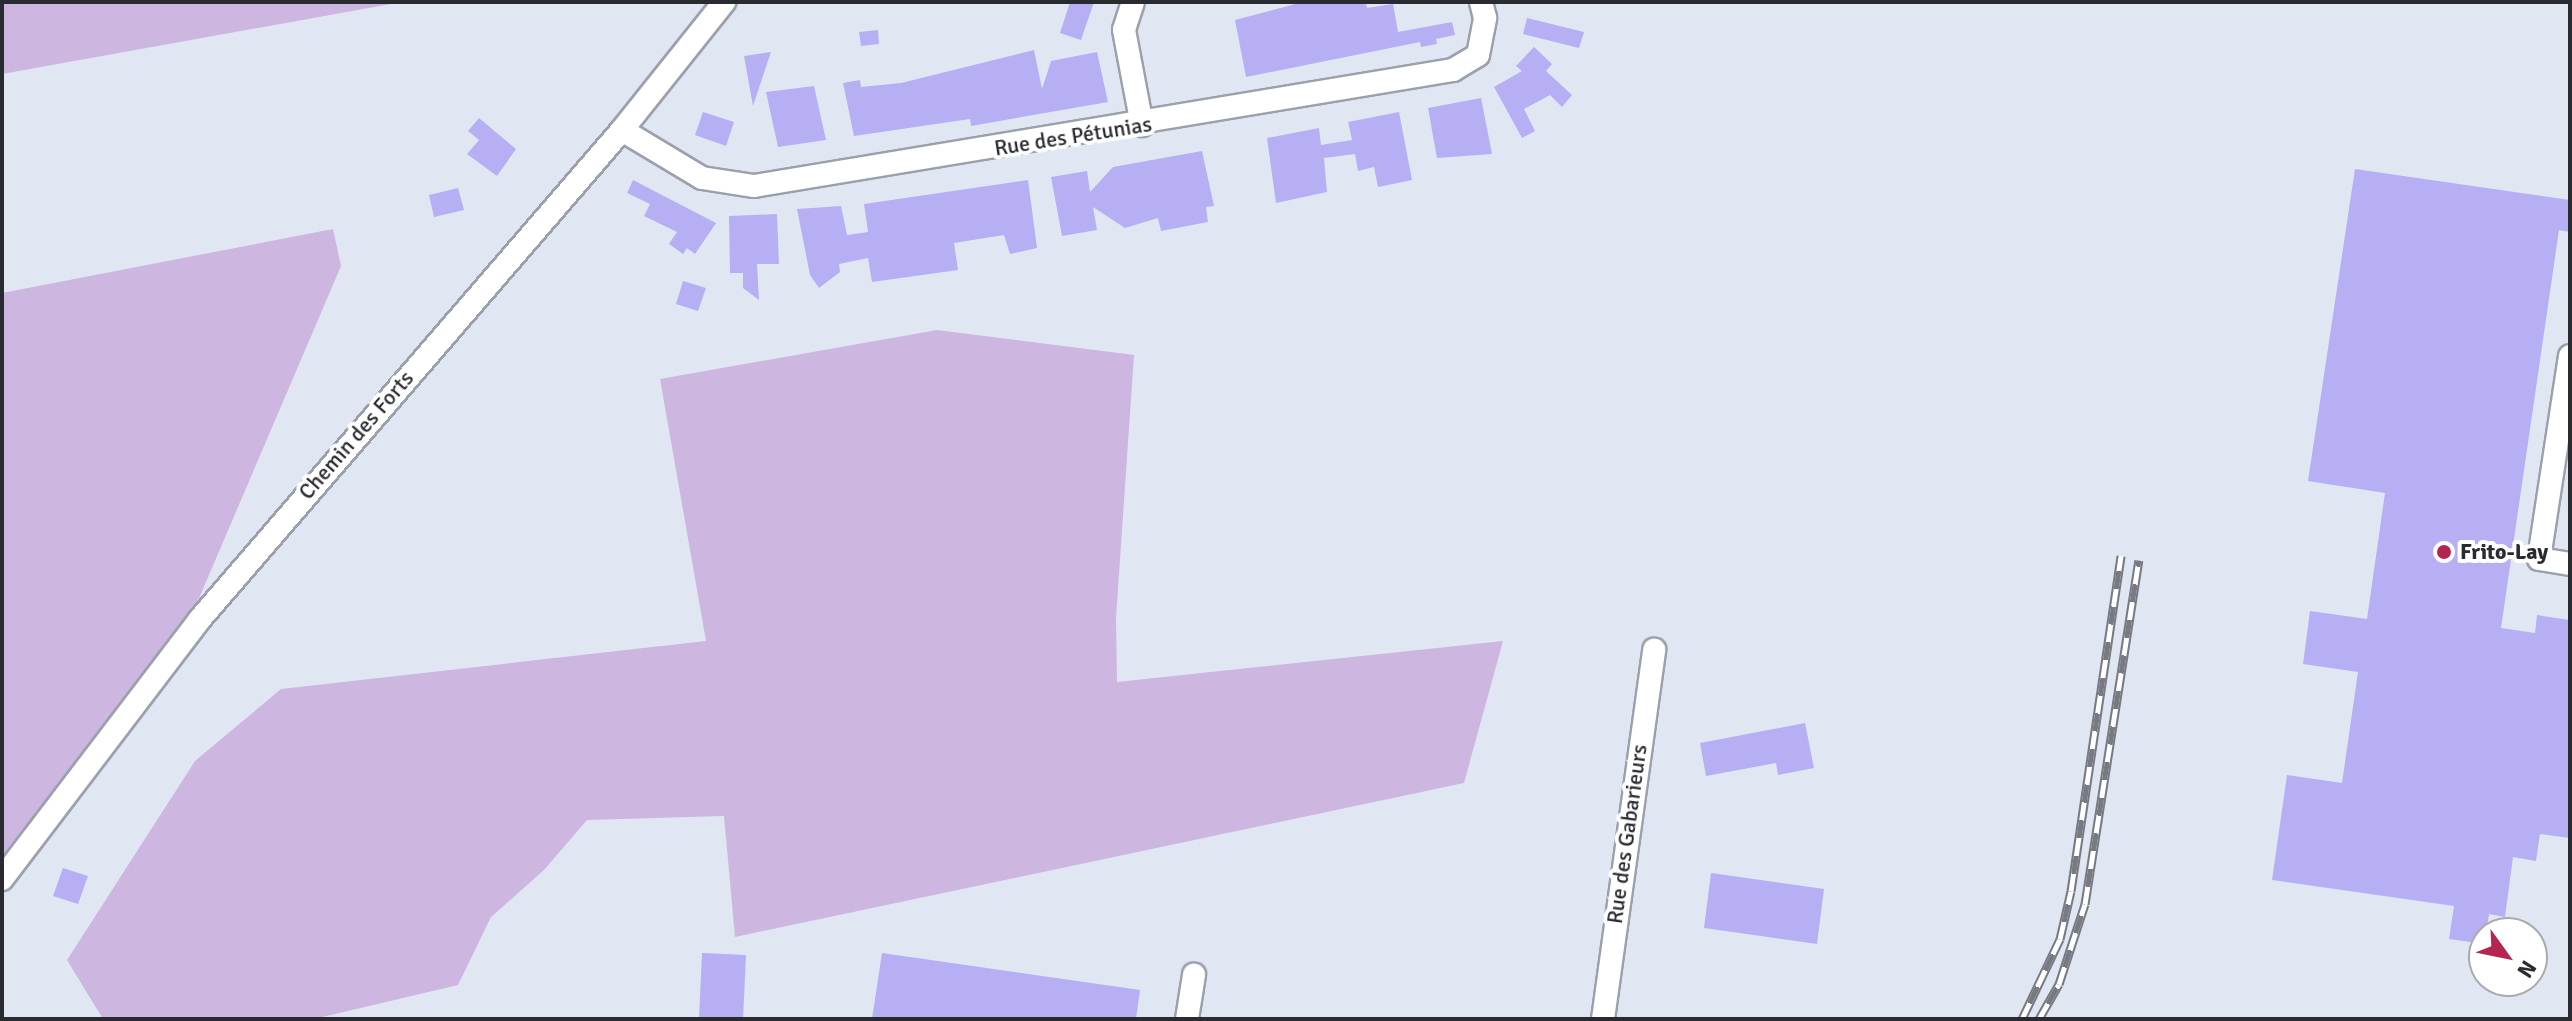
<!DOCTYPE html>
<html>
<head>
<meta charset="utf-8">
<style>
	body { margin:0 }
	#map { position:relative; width:2572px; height:1021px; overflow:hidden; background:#e1e6f3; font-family:Signika,sans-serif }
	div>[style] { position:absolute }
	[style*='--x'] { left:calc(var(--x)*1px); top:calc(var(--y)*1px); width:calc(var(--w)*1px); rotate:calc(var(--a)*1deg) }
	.green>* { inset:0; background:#cdb6e0 }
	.building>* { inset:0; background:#b7aff4 }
	.roads { filter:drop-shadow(2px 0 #9ba0ac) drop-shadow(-2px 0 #9ba0ac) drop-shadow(0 2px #9ba0ac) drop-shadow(0 -2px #9ba0ac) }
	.minor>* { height:22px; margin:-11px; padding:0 11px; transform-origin:11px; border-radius:11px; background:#fff }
	.rail>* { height:9px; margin-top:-4.5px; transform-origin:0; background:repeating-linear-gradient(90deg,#fff 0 18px,#777a83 0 36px); box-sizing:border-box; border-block:2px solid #777a83 }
	.dots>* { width:22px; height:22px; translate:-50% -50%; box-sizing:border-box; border:4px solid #fff; border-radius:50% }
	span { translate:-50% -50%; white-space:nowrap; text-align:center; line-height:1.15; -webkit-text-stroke:8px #fff; paint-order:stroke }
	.street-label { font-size:22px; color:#292b30 }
	.poi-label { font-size:22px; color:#292b30; font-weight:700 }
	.left { translate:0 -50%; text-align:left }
	.frame { position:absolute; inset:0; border:4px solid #292b30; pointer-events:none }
	.north { position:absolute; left:2468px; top:917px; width:80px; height:80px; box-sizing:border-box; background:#fff; border:2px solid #a9aaac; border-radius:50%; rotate:123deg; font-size:22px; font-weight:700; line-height:32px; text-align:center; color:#292b30 }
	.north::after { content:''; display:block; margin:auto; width:28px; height:36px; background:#b52552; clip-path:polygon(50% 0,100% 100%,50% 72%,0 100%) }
</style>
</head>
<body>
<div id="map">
	<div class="green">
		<div style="clip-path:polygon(2px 2px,402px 2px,2px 74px)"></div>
		<div style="clip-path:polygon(333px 229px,341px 266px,194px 610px,2px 862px,2px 293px)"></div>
		<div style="clip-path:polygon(937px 330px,1134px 355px,1116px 618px,1117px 682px,1503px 641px,1464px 783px,735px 937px,724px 816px,587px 820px,544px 870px,491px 917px,458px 985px,314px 1019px,103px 1019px,67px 960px,195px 761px,281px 689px,706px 641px,660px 379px)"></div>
	</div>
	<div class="building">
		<div style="clip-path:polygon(1070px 2px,1094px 2px,1081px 40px,1060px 33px)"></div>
		<div style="clip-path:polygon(1303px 2px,1366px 2px,1367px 8px,1393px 4px,1398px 32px,1452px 22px,1455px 35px,1436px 39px,1437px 44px,1421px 47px,1420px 42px,1246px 77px,1235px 20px)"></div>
		<div style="clip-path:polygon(1527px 18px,1584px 32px,1579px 48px,1523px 34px)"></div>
		<div style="clip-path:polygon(878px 30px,879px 44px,861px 46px,859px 32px)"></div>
		<div style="clip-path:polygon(1534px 47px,1552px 64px,1546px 71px,1572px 95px,1562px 107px,1550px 95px,1524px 109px,1535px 131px,1522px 138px,1494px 87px,1522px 71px,1516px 66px)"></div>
		<div style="clip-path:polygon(1034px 50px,1042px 89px,1051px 61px,1097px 52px,1108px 102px,971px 126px,970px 119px,854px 136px,843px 83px,860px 80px,861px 87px,901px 83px)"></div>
		<div style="clip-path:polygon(771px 52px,753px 106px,744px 56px)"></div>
		<div style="clip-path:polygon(814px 86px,826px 140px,778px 147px,766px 92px)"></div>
		<div style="clip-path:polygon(1481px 98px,1492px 154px,1437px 158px,1428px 108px)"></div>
		<div style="clip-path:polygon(703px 112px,734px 122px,726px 146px,695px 135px)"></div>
		<div style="clip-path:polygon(1399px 112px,1412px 180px,1378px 187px,1374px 167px,1358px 171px,1355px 154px,1324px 158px,1327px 192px,1276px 203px,1267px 138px,1319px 128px,1321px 145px,1352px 140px,1348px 122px)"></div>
		<div style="clip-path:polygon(479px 118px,516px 149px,497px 176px,467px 154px,479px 140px,468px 131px)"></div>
		<div style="clip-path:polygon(1202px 151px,1214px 206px,1206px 207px,1208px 222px,1161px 231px,1158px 218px,1125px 228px,1093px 207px,1097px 230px,1062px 236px,1051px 177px,1087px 171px,1090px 192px,1113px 167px)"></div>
		<div style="clip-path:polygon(2355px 169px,2570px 200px,2570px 232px,2559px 230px,2501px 628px,2535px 633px,2537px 615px,2569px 620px,2570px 838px,2540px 834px,2536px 861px,2513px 857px,2505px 917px,2489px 914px,2486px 933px,2478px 931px,2477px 943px,2449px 939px,2454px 906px,2272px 880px,2287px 775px,2342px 783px,2358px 672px,2303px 664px,2310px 611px,2367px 619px,2385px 493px,2308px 481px)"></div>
		<div style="clip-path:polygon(633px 180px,716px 223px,695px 254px,687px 248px,683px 254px,669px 244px,677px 232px,644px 216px,650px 204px,627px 193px)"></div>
		<div style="clip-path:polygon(1028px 180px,1037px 248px,1010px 254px,1004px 235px,954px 243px,958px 270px,872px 282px,868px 258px,839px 264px,840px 272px,819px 288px,810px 275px,797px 209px,841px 206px,847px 235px,868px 232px,864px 204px)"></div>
		<div style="clip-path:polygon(458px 188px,464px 210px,434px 217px,429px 195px)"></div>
		<div style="clip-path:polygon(777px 214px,779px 264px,757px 264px,759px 300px,743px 288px,743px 273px,730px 273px,729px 216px)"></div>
		<div style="clip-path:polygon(683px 281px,706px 288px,698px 311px,676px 304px)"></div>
		<div style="clip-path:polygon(1805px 723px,1814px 768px,1778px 775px,1776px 763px,1706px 776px,1700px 743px)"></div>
		<div style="clip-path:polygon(63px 868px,88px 876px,78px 904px,53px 896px)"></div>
		<div style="clip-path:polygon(1711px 873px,1824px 889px,1817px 944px,1704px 928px)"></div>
		<div style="clip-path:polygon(702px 953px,746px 955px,743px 1019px,699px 1019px)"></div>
		<div style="clip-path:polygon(882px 953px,1140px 990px,1136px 1019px,872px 1019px)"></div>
	</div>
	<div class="roads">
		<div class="minor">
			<div style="--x:1133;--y:2;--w:29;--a:108"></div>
			<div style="--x:1124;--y:30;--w:97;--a:79.3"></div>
			<div style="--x:622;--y:130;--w:93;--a:31"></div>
			<div style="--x:702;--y:178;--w:53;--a:8.7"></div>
			<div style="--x:754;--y:186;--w:709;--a:-9.42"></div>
			<div style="--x:1453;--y:70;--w:29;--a:-31"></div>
			<div style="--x:1478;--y:55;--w:38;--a:-79"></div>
			<div style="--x:1485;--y:18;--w:16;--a:-104"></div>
			<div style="--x:2570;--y:356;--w:205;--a:98.7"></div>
			<div style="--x:2539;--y:559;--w:31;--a:9"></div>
			<div style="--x:2;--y:879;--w:327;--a:-52.7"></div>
			<div style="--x:200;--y:619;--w:646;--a:-49.21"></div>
			<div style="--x:622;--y:130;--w:164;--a:-51.4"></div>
			<div style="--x:1187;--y:1019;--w:45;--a:-81"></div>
			<div style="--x:1603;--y:1019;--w:373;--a:-82.1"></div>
		</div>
	</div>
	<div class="rail">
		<div style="--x:2022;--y:1019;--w:89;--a:-64.6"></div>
		<div style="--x:2060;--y:939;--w:49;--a:-77.1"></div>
		<div style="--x:2071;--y:891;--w:339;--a:-81.5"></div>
		<div style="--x:2039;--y:1019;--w:40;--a:-60.3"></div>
		<div style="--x:2059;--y:984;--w:84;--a:-72"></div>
		<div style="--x:2085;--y:904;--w:348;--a:-81.1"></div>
	</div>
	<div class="dots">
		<div style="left:2444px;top:552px;background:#b52552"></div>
	</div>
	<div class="street-label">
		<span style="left:1073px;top:136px;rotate:-9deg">Rue des Pétunias</span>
		<span style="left:356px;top:435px;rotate:-49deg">Chemin des Forts</span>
		<span style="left:1627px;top:834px;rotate:-82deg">Rue des Gabarieurs</span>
	</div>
	<div class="poi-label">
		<span class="left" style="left:2460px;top:552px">Frito-Lay</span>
	</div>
	<div class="frame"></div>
	<div class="north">N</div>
</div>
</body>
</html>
